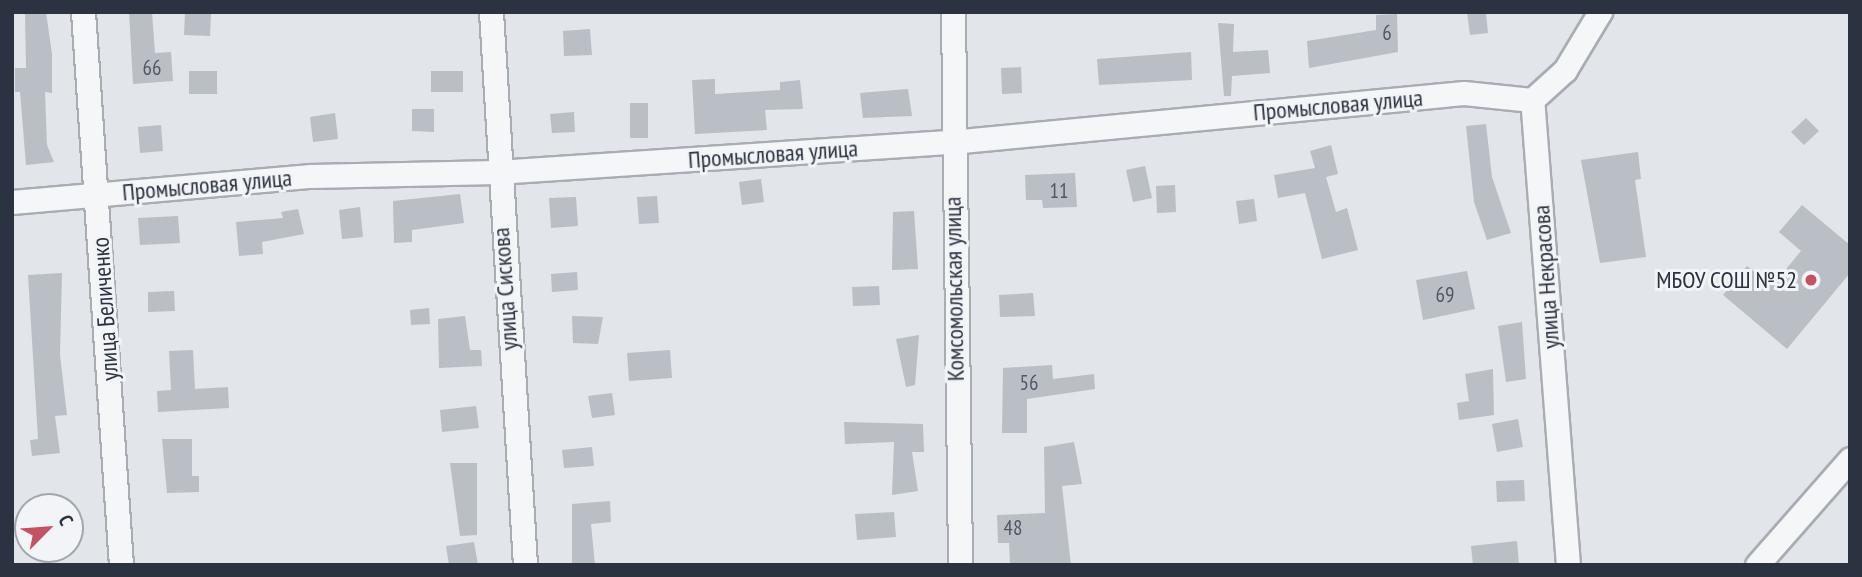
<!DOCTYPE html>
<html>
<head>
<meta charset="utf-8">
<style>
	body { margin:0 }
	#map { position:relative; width:1862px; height:577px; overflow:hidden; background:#e2e5e9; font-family:"PT Sans Narrow",sans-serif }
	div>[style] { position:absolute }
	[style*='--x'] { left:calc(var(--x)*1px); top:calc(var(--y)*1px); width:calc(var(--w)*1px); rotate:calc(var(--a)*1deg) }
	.building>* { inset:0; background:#babfc6 }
	.roads { filter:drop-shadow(2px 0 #a8acb3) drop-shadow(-2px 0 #a8acb3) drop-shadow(0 2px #a8acb3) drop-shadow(0 -2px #a8acb3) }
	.minor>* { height:23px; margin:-11.5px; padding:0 11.5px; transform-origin:11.5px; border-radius:11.5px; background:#f5f6f8 }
	.dots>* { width:19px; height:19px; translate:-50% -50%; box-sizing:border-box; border:4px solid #f2f4f7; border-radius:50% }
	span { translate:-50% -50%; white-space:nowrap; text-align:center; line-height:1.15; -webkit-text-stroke:6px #f2f4f7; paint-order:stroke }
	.number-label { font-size:21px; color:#505662 }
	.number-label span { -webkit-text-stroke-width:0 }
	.street-label { font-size:24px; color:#2c3340 }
	.poi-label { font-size:24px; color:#2c3340 }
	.right { translate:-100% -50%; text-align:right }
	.frame { position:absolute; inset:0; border:14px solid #2c3340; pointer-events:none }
	.north { position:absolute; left:14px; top:493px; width:70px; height:70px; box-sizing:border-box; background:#f2f4f7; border:2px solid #a3a7ae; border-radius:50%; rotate:65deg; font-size:19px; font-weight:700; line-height:28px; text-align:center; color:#2c3340 }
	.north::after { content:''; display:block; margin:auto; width:24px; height:32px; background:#c35265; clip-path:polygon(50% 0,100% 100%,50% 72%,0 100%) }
</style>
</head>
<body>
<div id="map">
	<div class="building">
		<div style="clip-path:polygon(25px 12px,46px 12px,52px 54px,52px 93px,45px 92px,47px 145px,54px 162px,26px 165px,20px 92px,15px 92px,15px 68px,26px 68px)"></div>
		<div style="clip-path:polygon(129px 12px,152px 12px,155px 53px,171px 52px,173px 81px,133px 84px)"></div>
		<div style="clip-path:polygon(1467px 12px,1486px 12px,1488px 33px,1470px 35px)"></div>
		<div style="clip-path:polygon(185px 13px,211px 14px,210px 36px,184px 35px)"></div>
		<div style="clip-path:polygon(1397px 14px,1398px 52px,1309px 68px,1307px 41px,1376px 30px,1376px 15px)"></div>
		<div style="clip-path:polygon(1218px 23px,1234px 24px,1233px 52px,1268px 50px,1270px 73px,1232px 76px,1231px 96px,1224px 96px)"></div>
		<div style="clip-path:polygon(590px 29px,592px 55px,564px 56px,563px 31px)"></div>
		<div style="clip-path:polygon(1191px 52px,1192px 80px,1099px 85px,1097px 59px)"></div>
		<div style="clip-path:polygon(1021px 67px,1022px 93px,1002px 94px,1001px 68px)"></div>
		<div style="clip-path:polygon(189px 71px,217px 71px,217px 94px,189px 94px)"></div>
		<div style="clip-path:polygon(431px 71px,463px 71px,463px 92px,431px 92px)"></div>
		<div style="clip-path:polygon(715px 79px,715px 94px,780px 90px,780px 82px,800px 80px,803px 109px,765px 110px,767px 130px,695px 134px,692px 80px)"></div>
		<div style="clip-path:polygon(908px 89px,912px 116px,863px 118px,860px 93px)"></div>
		<div style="clip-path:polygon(630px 103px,648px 103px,648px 138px,630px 138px)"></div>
		<div style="clip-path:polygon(412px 109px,434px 109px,434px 132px,412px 131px)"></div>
		<div style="clip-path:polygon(574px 112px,575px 132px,552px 133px,550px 114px)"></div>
		<div style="clip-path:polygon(335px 113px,338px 139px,313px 142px,310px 117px)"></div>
		<div style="clip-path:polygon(1806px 118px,1819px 131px,1804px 145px,1791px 132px)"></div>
		<div style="clip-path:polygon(1486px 124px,1492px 177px,1511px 233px,1487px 240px,1474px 202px,1466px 126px)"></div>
		<div style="clip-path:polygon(161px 125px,163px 151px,140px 153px,138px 127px)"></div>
		<div style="clip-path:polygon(1331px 145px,1338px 174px,1326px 177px,1336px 212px,1347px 208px,1358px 250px,1322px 259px,1305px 193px,1278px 198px,1274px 175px,1315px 168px,1310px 151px)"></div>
		<div style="clip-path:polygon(1638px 152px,1641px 179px,1635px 180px,1646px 257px,1600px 263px,1581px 160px)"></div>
		<div style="clip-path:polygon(1145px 166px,1152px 198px,1133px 202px,1126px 170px)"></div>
		<div style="clip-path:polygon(1075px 173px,1077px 207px,1043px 208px,1042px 200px,1026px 200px,1025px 175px)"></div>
		<div style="clip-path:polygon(761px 179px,764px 202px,742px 205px,739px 182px)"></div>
		<div style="clip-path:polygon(1175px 185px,1176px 212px,1157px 213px,1156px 186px)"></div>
		<div style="clip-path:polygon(460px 194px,464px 223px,412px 230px,412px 242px,394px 243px,393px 201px)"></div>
		<div style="clip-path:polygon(657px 196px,659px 223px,639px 224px,637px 197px)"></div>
		<div style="clip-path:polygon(576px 197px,578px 226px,551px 228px,549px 198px)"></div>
		<div style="clip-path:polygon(1254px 199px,1257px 221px,1239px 224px,1236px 201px)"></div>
		<div style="clip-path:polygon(1802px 205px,1850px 245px,1850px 273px,1787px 349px,1723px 295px,1747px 266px,1772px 286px,1801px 251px,1779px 232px)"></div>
		<div style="clip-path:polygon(360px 207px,363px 237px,342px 239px,339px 210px)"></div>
		<div style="clip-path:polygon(298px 209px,304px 234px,262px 242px,263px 254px,239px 256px,236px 222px,283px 218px,281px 212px)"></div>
		<div style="clip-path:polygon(914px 211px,918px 269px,892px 270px,893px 212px)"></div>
		<div style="clip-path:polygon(178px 216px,180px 243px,140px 245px,138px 218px)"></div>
		<div style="clip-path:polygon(1467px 271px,1475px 309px,1423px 320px,1416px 280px)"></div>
		<div style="clip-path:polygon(577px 272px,578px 290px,552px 292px,551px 274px)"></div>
		<div style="clip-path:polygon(62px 273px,60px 355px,67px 415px,55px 416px,60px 453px,32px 456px,30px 440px,38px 439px,28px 275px)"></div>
		<div style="clip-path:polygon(879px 286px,880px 305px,853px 306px,852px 287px)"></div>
		<div style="clip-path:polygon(174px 291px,175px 311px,148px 312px,148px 292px)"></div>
		<div style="clip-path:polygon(1033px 293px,1035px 316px,1000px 317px,999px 295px)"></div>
		<div style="clip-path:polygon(429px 308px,430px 324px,411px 325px,410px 310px)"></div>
		<div style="clip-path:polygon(465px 316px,470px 350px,481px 350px,482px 366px,439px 368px,438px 319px)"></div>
		<div style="clip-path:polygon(572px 316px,603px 317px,598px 344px,573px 343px)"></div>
		<div style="clip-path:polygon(1522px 322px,1526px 379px,1506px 382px,1498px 326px)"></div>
		<div style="clip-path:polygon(919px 335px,915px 385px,906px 387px,896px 339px)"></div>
		<div style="clip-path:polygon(193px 350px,195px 389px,228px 387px,229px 408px,158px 412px,157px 391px,171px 390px,169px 351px)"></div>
		<div style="clip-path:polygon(670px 350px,672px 378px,629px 381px,627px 353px)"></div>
		<div style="clip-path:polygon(1052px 365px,1053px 379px,1094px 374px,1095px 389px,1027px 399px,1027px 433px,1002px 433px,1003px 368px)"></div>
		<div style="clip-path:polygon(1493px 369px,1494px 415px,1459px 420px,1457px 403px,1469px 401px,1465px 374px)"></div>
		<div style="clip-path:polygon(612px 393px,615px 415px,592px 418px,588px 396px)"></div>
		<div style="clip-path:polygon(476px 406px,479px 428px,442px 432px,440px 410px)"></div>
		<div style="clip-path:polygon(1518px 419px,1523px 447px,1497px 452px,1492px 424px)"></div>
		<div style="clip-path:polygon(844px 422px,923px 424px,924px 452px,912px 452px,918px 491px,892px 495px,894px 442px,845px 444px)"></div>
		<div style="clip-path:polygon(162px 439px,192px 439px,192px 476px,199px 476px,199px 492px,167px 493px)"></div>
		<div style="clip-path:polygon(1074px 442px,1082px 484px,1062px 486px,1071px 565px,1010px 565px,1009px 543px,998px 543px,997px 515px,1045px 513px,1044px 447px)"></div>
		<div style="clip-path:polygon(592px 447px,594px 466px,564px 468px,562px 450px)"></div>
		<div style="clip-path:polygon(450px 463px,477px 463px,477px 535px,460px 536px)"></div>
		<div style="clip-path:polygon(1524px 480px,1525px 501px,1497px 502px,1496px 481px)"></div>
		<div style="clip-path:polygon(610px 501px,611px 522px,591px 524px,595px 565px,572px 565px,572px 504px)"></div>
		<div style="clip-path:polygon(894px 512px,896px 537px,857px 540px,855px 514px)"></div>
		<div style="clip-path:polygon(1517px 541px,1519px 565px,1473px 565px,1471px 546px)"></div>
		<div style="clip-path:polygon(474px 542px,478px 565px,449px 565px,446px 546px)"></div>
	</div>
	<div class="roads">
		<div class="minor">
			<div style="--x:83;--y:12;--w:554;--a:86.07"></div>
			<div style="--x:491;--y:12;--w:554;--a:86.48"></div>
			<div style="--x:953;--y:12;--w:553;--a:89.27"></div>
			<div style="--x:12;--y:202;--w:300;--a:-5"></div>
			<div style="--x:311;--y:176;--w:186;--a:-1.2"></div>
			<div style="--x:497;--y:172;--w:455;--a:-3.8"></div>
			<div style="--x:951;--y:142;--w:515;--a:-5.46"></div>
			<div style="--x:1464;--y:93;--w:68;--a:5.9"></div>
			<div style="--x:1568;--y:565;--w:466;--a:-94.4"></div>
			<div style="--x:1532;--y:100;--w:45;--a:-42.3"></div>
			<div style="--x:1565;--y:70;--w:68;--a:-58.9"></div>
			<div style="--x:1757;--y:565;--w:141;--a:-48.7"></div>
		</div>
	</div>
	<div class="dots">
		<div style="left:1811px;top:280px;background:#c35265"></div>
	</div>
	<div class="number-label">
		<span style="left:1387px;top:33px">6</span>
		<span style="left:152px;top:68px">66</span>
		<span style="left:1059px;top:191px">11</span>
		<span style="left:1445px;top:295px">69</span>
		<span style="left:1029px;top:383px">56</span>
		<span style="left:1013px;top:528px">48</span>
	</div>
	<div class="street-label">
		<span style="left:1338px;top:105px;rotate:-5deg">Промысловая улица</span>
		<span style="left:773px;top:154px;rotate:-4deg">Промысловая улица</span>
		<span style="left:207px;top:185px;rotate:-5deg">Промысловая улица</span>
		<span style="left:1546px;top:277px;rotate:-94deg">улица Некрасова</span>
		<span style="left:505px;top:289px;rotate:-94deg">улица Сискова</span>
		<span style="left:954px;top:289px;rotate:-91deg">Комсомольская улица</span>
		<span style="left:105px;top:309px;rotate:-94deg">улица Беличенко</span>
	</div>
	<div class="poi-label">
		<span class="right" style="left:1797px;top:280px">МБОУ СОШ №52</span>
	</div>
	<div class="frame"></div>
	<div class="north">С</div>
</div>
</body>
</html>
